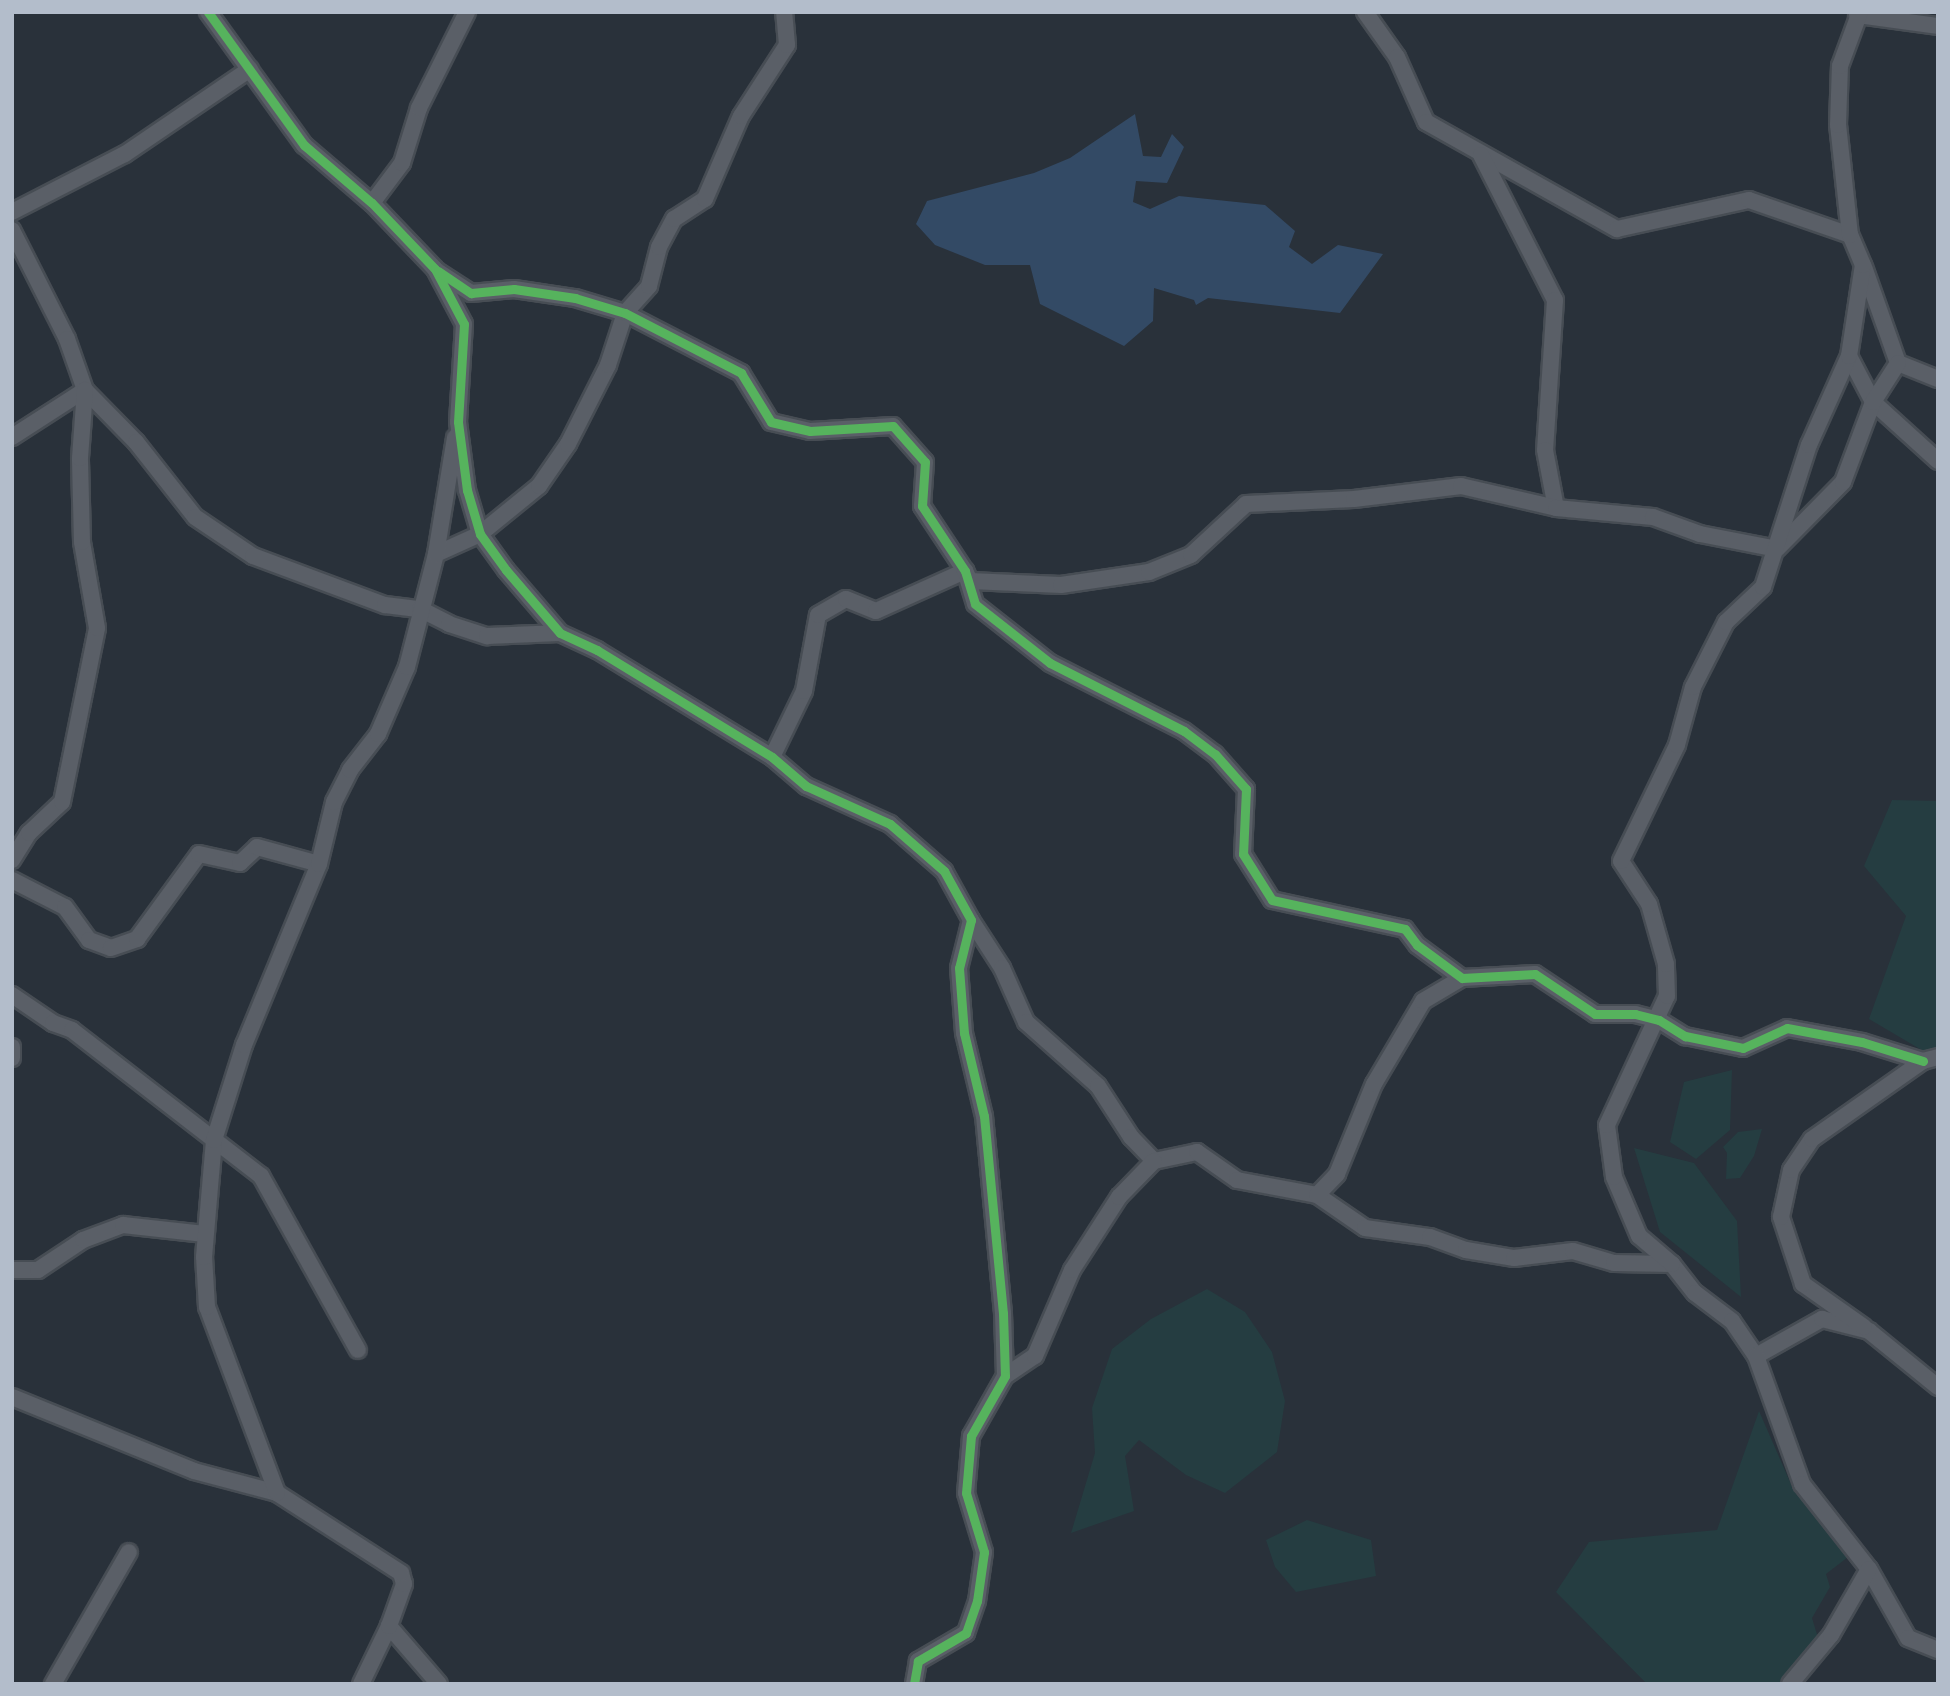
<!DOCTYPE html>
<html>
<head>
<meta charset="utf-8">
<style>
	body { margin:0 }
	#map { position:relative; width:1950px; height:1696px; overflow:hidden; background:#29313a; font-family:Signika,sans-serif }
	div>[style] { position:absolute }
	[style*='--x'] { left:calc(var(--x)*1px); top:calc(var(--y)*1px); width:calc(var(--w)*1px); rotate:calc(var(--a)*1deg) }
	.green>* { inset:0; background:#253d41 }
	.water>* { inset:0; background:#334a65 }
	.roads { filter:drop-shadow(2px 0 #474d54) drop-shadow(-2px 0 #474d54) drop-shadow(0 2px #474d54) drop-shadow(0 -2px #474d54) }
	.street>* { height:16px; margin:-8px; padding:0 8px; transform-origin:8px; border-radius:8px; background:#5a5f67 }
	.cycleway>* { height:9px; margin:-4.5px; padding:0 4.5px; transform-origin:4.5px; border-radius:4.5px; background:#56b35d }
	span { translate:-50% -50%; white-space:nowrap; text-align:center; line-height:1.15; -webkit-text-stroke:7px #1b2736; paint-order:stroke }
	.frame { position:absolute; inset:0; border:14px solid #b3bdcb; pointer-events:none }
</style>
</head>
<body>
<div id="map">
	<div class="green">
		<div style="clip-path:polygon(1892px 800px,1938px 801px,1938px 1051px,1925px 1052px,1869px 1019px,1906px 916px,1864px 866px)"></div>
		<div style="clip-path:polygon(1732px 1070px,1730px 1130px,1696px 1159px,1670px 1142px,1684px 1082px)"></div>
		<div style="clip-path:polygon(1762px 1129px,1754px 1156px,1740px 1178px,1726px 1179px,1727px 1153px,1723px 1147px,1738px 1132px)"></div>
		<div style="clip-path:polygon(1634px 1148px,1694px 1163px,1737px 1221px,1741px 1297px,1660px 1232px)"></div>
		<div style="clip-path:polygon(1207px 1289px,1245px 1312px,1272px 1352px,1285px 1401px,1277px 1452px,1225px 1493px,1186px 1475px,1139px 1440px,1125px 1456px,1134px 1511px,1071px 1533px,1095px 1453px,1092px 1408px,1112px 1349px,1151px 1319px)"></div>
		<div style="clip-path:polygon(1759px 1411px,1794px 1491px,1852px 1554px,1826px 1574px,1830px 1587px,1812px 1618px,1819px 1641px,1779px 1684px,1647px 1684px,1556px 1592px,1589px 1542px,1717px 1530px)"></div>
		<div style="clip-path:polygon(1307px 1520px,1371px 1540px,1376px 1576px,1296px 1592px,1275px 1567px,1266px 1540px)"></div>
	</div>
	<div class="water">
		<div style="clip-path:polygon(1135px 114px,1143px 156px,1161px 157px,1172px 134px,1184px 147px,1167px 183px,1136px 181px,1133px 202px,1150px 209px,1179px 196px,1265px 205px,1295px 231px,1289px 247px,1312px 264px,1338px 245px,1383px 254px,1340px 313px,1208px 298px,1196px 305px,1194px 300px,1154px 288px,1153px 321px,1124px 346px,1040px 304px,1030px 265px,985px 265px,935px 245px,916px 224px,927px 201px,1034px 173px,1070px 158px)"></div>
	</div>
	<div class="roads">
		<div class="street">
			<div style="--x:208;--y:12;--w:164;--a:54.2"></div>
			<div style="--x:304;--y:145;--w:89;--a:40.5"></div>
			<div style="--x:372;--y:203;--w:91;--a:46.3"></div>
			<div style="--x:435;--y:269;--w:62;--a:62.2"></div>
			<div style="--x:464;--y:324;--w:98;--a:93.5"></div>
			<div style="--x:458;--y:422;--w:69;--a:82.5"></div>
			<div style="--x:467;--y:490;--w:46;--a:73.5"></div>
			<div style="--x:480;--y:534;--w:44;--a:54.2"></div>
			<div style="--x:506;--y:570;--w:83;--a:49.4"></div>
			<div style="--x:560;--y:633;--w:41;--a:24.7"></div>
			<div style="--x:597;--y:650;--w:205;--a:31.4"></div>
			<div style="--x:772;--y:757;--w:45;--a:40.5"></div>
			<div style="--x:806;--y:786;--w:92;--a:24.3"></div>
			<div style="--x:890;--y:824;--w:72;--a:41"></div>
			<div style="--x:944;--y:871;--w:56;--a:61.1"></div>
			<div style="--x:971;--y:920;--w:49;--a:104"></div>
			<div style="--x:959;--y:968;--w:65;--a:85.6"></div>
			<div style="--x:964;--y:1033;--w:85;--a:76.5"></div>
			<div style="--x:984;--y:1116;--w:198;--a:84.5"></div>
			<div style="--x:1003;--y:1313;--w:63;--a:88.2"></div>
			<div style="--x:1005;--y:1376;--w:69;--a:119.5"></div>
			<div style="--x:971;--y:1436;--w:57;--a:95"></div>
			<div style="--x:966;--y:1493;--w:62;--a:73"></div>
			<div style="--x:984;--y:1552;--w:49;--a:98.1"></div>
			<div style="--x:977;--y:1601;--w:34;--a:109"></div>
			<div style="--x:966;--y:1633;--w:56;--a:149.7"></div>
			<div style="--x:918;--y:1661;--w:23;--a:100"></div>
			<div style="--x:1365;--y:12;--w:55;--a:54.6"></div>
			<div style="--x:1397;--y:57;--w:71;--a:66"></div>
			<div style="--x:1426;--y:122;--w:219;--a:29.3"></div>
			<div style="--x:1617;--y:229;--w:135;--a:-12.4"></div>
			<div style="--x:1749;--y:200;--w:107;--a:19.1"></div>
			<div style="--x:1857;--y:15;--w:82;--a:7.7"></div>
			<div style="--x:1481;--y:155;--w:163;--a:63"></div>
			<div style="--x:1555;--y:300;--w:150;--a:93.8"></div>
			<div style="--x:1545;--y:450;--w:59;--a:79.3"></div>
			<div style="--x:372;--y:203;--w:50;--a:-53.1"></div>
			<div style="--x:402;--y:163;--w:58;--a:-72.8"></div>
			<div style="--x:419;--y:108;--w:107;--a:-63.4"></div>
			<div style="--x:12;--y:212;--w:127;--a:-27.2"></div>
			<div style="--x:125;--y:154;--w:151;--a:-34.2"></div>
			<div style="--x:12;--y:230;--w:122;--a:63.2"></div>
			<div style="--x:67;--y:339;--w:54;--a:70.6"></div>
			<div style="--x:85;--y:390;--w:73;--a:45.6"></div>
			<div style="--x:136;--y:442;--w:95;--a:51.8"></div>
			<div style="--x:195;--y:517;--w:70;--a:33.9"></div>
			<div style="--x:253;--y:556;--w:141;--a:20.4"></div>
			<div style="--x:385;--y:605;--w:35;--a:7"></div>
			<div style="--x:420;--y:609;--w:33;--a:27"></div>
			<div style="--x:449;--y:624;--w:40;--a:18"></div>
			<div style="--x:487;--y:636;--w:73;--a:-2.4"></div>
			<div style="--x:1864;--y:267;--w:102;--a:70.5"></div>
			<div style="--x:1898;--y:363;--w:43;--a:21.8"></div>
			<div style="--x:437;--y:271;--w:40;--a:32.9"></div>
			<div style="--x:471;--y:293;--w:43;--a:-5.3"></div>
			<div style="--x:514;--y:289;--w:62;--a:8.4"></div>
			<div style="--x:575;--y:298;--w:52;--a:16.7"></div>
			<div style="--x:625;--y:313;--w:131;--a:27.3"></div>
			<div style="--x:741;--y:373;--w:57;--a:58.5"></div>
			<div style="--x:771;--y:422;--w:40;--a:13"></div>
			<div style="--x:810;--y:431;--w:83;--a:-3.4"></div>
			<div style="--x:893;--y:426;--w:48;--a:48.4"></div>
			<div style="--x:925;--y:462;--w:44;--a:93.9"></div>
			<div style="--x:922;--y:506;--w:78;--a:56.5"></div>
			<div style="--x:965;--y:571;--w:34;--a:73"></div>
			<div style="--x:975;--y:604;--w:95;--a:38.2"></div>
			<div style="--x:1050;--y:663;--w:150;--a:26.9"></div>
			<div style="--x:1184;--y:731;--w:39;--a:37"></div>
			<div style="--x:1215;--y:754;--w:47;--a:48.5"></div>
			<div style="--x:1246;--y:789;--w:65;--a:92.6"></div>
			<div style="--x:1243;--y:854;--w:54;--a:57.8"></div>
			<div style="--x:1272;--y:900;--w:136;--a:12.3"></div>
			<div style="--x:1405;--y:929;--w:20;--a:53"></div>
			<div style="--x:1417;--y:945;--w:56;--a:36.3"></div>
			<div style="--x:1462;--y:978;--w:73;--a:-3.1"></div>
			<div style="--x:1535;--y:974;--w:72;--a:33.7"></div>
			<div style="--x:1595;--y:1014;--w:40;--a:0"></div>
			<div style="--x:1635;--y:1014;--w:25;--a:14"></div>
			<div style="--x:1659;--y:1020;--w:31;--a:32"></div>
			<div style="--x:1685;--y:1036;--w:59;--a:11.7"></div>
			<div style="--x:1743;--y:1048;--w:48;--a:-24.4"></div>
			<div style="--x:1787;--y:1028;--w:76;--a:10.6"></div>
			<div style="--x:1862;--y:1042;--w:64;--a:17.3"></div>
			<div style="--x:1849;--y:356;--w:52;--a:62.4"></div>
			<div style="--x:1873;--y:402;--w:88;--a:42.2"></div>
			<div style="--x:12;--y:437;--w:87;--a:-32.8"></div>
			<div style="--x:436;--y:554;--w:48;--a:-24.4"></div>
			<div style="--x:480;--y:534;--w:76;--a:-39.1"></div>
			<div style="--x:539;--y:486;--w:51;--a:-55.4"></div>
			<div style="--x:568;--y:444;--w:89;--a:-63.1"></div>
			<div style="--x:608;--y:365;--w:55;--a:-71.9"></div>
			<div style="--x:625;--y:313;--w:36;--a:-48"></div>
			<div style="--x:649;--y:286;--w:40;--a:-75.6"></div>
			<div style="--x:659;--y:247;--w:32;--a:-62"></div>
			<div style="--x:674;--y:219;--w:37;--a:-33"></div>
			<div style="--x:705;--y:199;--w:90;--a:-66.6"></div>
			<div style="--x:741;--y:116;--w:85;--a:-57.1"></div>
			<div style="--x:787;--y:45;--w:33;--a:-95"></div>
			<div style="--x:772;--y:757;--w:73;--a:-64.1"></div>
			<div style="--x:804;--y:691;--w:77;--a:-79.6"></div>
			<div style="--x:818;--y:615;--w:32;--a:-30"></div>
			<div style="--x:846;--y:599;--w:32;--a:22"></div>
			<div style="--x:876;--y:611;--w:98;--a:-24.2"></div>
			<div style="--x:965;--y:571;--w:11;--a:63"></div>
			<div style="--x:970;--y:581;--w:91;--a:2.5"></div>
			<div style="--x:1061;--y:585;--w:89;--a:-8.4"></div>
			<div style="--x:1149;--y:572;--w:45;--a:-22"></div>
			<div style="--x:1191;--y:555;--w:75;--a:-42.8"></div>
			<div style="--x:1246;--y:504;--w:108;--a:-2.7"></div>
			<div style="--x:1354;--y:499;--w:108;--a:-6.9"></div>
			<div style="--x:1461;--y:486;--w:98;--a:13"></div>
			<div style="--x:1556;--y:508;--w:97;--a:5.3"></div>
			<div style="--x:1653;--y:517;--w:50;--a:19.9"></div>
			<div style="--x:1700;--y:534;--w:78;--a:11"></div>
			<div style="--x:1777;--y:549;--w:94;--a:-45.4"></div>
			<div style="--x:1843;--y:482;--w:85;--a:-69.4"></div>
			<div style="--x:1873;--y:402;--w:46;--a:-57.3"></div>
			<div style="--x:12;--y:860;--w:32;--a:-58"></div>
			<div style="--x:29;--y:833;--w:45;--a:-43.2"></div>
			<div style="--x:62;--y:802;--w:177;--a:-78.6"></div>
			<div style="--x:97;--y:628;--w:87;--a:-99.9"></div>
			<div style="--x:82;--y:542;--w:84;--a:-91.4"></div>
			<div style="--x:80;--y:458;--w:68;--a:-85.8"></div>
			<div style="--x:12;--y:880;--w:59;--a:27"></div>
			<div style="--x:65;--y:907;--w:41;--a:54"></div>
			<div style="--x:89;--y:940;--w:23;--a:20"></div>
			<div style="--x:111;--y:948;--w:28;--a:-19"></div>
			<div style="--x:137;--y:939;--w:105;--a:-53.9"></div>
			<div style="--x:199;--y:854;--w:42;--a:12.4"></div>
			<div style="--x:240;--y:863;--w:23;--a:-43"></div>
			<div style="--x:257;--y:847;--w:64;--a:15.3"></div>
			<div style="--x:971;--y:920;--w:57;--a:57.1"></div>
			<div style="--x:1002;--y:968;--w:59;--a:66"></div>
			<div style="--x:1026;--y:1022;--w:96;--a:41.6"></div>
			<div style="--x:1098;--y:1086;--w:61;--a:57.1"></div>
			<div style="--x:1131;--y:1137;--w:33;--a:46"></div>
			<div style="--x:1154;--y:1161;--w:44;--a:-11.8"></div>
			<div style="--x:1197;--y:1152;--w:49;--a:35"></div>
			<div style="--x:1237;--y:1180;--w:81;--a:10.6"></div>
			<div style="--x:1317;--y:1195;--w:58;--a:34.5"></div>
			<div style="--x:1365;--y:1228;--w:66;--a:7.9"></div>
			<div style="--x:1430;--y:1237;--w:38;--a:20"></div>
			<div style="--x:1466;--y:1250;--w:49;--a:9.5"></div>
			<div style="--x:1514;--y:1258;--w:59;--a:-6.8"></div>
			<div style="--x:1573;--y:1251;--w:43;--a:16.3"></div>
			<div style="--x:1614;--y:1263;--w:58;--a:1"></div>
			<div style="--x:1672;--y:1264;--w:37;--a:52"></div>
			<div style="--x:1695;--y:1293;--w:46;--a:37.1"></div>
			<div style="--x:1732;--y:1321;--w:42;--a:55.6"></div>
			<div style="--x:1756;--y:1356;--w:76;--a:-29.3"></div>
			<div style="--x:1822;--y:1319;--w:49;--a:14.3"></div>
			<div style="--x:1869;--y:1331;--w:89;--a:39.1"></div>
			<div style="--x:12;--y:995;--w:50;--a:34.3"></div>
			<div style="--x:53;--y:1023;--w:20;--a:20"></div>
			<div style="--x:72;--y:1030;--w:239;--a:37.7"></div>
			<div style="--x:261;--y:1176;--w:199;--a:60.9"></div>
			<div style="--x:12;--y:1047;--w:11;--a:90"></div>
			<div style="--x:1317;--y:1195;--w:29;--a:-46"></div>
			<div style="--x:1337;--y:1174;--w:97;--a:-67.7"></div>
			<div style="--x:1374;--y:1084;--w:96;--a:-59.4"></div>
			<div style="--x:1423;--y:1001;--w:45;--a:-30.5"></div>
			<div style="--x:1672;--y:1264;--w:43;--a:-139.7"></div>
			<div style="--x:1639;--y:1236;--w:64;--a:-113"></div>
			<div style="--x:1614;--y:1177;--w:52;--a:-97.7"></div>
			<div style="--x:1607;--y:1125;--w:142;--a:-65.1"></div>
			<div style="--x:1667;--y:996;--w:32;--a:-92"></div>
			<div style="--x:1666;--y:964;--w:62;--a:-105.8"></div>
			<div style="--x:1649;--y:904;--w:51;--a:-123.1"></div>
			<div style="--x:1621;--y:861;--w:129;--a:-64.2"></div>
			<div style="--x:1677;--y:745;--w:60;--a:-74.6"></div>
			<div style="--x:1693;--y:687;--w:73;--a:-63.1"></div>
			<div style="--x:1726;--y:622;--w:51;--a:-43.4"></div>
			<div style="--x:1763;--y:587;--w:149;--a:-72.1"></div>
			<div style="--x:1809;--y:445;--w:98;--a:-65.8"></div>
			<div style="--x:1849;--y:356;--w:92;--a:-81.3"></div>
			<div style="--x:1863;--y:265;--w:33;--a:-113"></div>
			<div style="--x:1850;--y:235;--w:111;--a:-96.2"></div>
			<div style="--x:1838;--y:125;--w:59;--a:-88.1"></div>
			<div style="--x:1840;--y:66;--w:58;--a:-69.7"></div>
			<div style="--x:12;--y:1270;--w:26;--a:0"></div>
			<div style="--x:38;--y:1270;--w:54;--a:-33.7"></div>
			<div style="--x:83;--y:1240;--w:43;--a:-20.6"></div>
			<div style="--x:123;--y:1225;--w:82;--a:6.3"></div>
			<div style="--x:1864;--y:1327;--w:75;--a:-144.8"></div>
			<div style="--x:1803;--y:1284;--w:71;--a:-108.2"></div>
			<div style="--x:1781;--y:1217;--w:48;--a:-78"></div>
			<div style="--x:1791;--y:1170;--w:37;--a:-56"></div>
			<div style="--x:1812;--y:1139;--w:136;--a:-35.1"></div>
			<div style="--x:1923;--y:1061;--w:16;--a:-15"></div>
			<div style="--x:1756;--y:1356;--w:136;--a:70.2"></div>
			<div style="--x:1802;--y:1484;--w:108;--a:51.8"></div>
			<div style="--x:1869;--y:1569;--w:79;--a:60.5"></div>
			<div style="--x:1908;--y:1638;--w:32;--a:22"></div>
			<div style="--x:1005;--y:1376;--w:36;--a:-34"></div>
			<div style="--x:1035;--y:1356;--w:94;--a:-66.7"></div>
			<div style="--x:1072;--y:1270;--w:87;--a:-57.2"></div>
			<div style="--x:1119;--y:1197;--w:50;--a:-45.8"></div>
			<div style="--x:12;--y:1397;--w:196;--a:22.1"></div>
			<div style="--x:194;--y:1471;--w:86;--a:14.8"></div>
			<div style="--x:53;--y:1684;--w:152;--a:-60.1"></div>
			<div style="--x:361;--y:1684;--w:64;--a:-64.2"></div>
			<div style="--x:439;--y:1684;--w:77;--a:-130.8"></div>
			<div style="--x:389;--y:1626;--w:45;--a:-70.3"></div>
			<div style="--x:404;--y:1584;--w:11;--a:-105"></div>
			<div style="--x:401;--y:1573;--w:148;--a:-147.2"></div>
			<div style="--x:277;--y:1493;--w:199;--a:-110.6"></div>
			<div style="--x:207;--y:1307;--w:50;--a:-93.4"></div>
			<div style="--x:204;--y:1257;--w:117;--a:-85.1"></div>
			<div style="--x:214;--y:1140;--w:100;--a:-72.5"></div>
			<div style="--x:244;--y:1045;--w:196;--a:-67.5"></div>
			<div style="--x:319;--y:864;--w:64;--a:-76.4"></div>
			<div style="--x:334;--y:802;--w:36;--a:-63"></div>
			<div style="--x:350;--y:770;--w:46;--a:-52.1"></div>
			<div style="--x:378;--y:734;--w:73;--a:-66.6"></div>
			<div style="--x:407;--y:667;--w:117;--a:-75.6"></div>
			<div style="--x:436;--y:554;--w:118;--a:-80.7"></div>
			<div style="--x:1790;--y:1684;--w:64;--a:-50.1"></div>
			<div style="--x:1831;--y:1635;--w:76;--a:-60.1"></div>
		</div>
	</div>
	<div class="cycleway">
		<div style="--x:208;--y:12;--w:164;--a:54.2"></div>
		<div style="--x:304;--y:145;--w:89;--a:40.5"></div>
		<div style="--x:372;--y:203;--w:91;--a:46.3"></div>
		<div style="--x:435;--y:269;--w:62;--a:62.2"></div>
		<div style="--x:464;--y:324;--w:98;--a:93.5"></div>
		<div style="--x:458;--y:422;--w:69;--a:82.5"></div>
		<div style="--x:467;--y:490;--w:46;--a:73.5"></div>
		<div style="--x:480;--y:534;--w:44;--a:54.2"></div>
		<div style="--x:506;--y:570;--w:83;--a:49.4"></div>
		<div style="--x:560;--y:633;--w:41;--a:24.7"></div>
		<div style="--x:597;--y:650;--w:205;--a:31.4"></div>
		<div style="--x:772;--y:757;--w:45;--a:40.5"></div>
		<div style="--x:806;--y:786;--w:92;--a:24.3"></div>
		<div style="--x:890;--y:824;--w:72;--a:41"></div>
		<div style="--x:944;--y:871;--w:56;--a:61.1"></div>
		<div style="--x:971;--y:920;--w:49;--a:104"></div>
		<div style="--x:959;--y:968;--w:65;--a:85.6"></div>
		<div style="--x:964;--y:1033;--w:85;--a:76.5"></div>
		<div style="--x:984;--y:1116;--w:198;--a:84.5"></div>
		<div style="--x:1003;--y:1313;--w:63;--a:88.2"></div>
		<div style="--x:1005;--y:1376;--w:69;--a:119.5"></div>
		<div style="--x:971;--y:1436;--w:57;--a:95"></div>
		<div style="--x:966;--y:1493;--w:62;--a:73"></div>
		<div style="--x:984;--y:1552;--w:49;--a:98.1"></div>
		<div style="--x:977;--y:1601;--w:34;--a:109"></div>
		<div style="--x:966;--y:1633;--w:56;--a:149.7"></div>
		<div style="--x:918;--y:1661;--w:23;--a:100"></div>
		<div style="--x:438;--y:271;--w:40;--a:34"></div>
		<div style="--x:471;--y:293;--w:43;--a:-5.3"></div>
		<div style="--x:514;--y:289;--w:62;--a:8.4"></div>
		<div style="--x:575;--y:298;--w:52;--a:16.7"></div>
		<div style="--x:625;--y:313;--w:131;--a:27.3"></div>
		<div style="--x:741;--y:373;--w:57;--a:58.5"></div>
		<div style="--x:771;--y:422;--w:40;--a:13"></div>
		<div style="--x:810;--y:431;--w:83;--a:-3.4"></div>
		<div style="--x:893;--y:426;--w:48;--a:48.4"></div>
		<div style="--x:925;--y:462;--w:44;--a:93.9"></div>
		<div style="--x:922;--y:506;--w:78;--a:56.5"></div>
		<div style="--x:965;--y:571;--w:34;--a:73"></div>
		<div style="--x:975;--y:604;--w:95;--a:38.2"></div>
		<div style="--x:1050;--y:663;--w:150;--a:26.9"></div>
		<div style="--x:1184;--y:731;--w:39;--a:37"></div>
		<div style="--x:1215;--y:754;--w:47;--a:48.5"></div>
		<div style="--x:1246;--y:789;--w:65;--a:92.6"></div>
		<div style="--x:1243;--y:854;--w:54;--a:57.8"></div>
		<div style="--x:1272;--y:900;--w:136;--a:12.3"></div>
		<div style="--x:1405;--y:929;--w:20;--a:53"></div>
		<div style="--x:1417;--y:945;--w:56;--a:36.3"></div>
		<div style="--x:1462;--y:978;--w:73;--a:-3.1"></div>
		<div style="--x:1535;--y:974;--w:72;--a:33.7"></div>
		<div style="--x:1595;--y:1014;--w:40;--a:0"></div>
		<div style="--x:1635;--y:1014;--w:25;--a:14"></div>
		<div style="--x:1659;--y:1020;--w:31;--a:32"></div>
		<div style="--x:1685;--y:1036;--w:59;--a:11.7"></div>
		<div style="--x:1743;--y:1048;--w:48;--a:-24.4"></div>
		<div style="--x:1787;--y:1028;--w:76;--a:10.6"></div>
		<div style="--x:1862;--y:1042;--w:64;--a:17.3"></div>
	</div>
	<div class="frame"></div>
</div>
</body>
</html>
